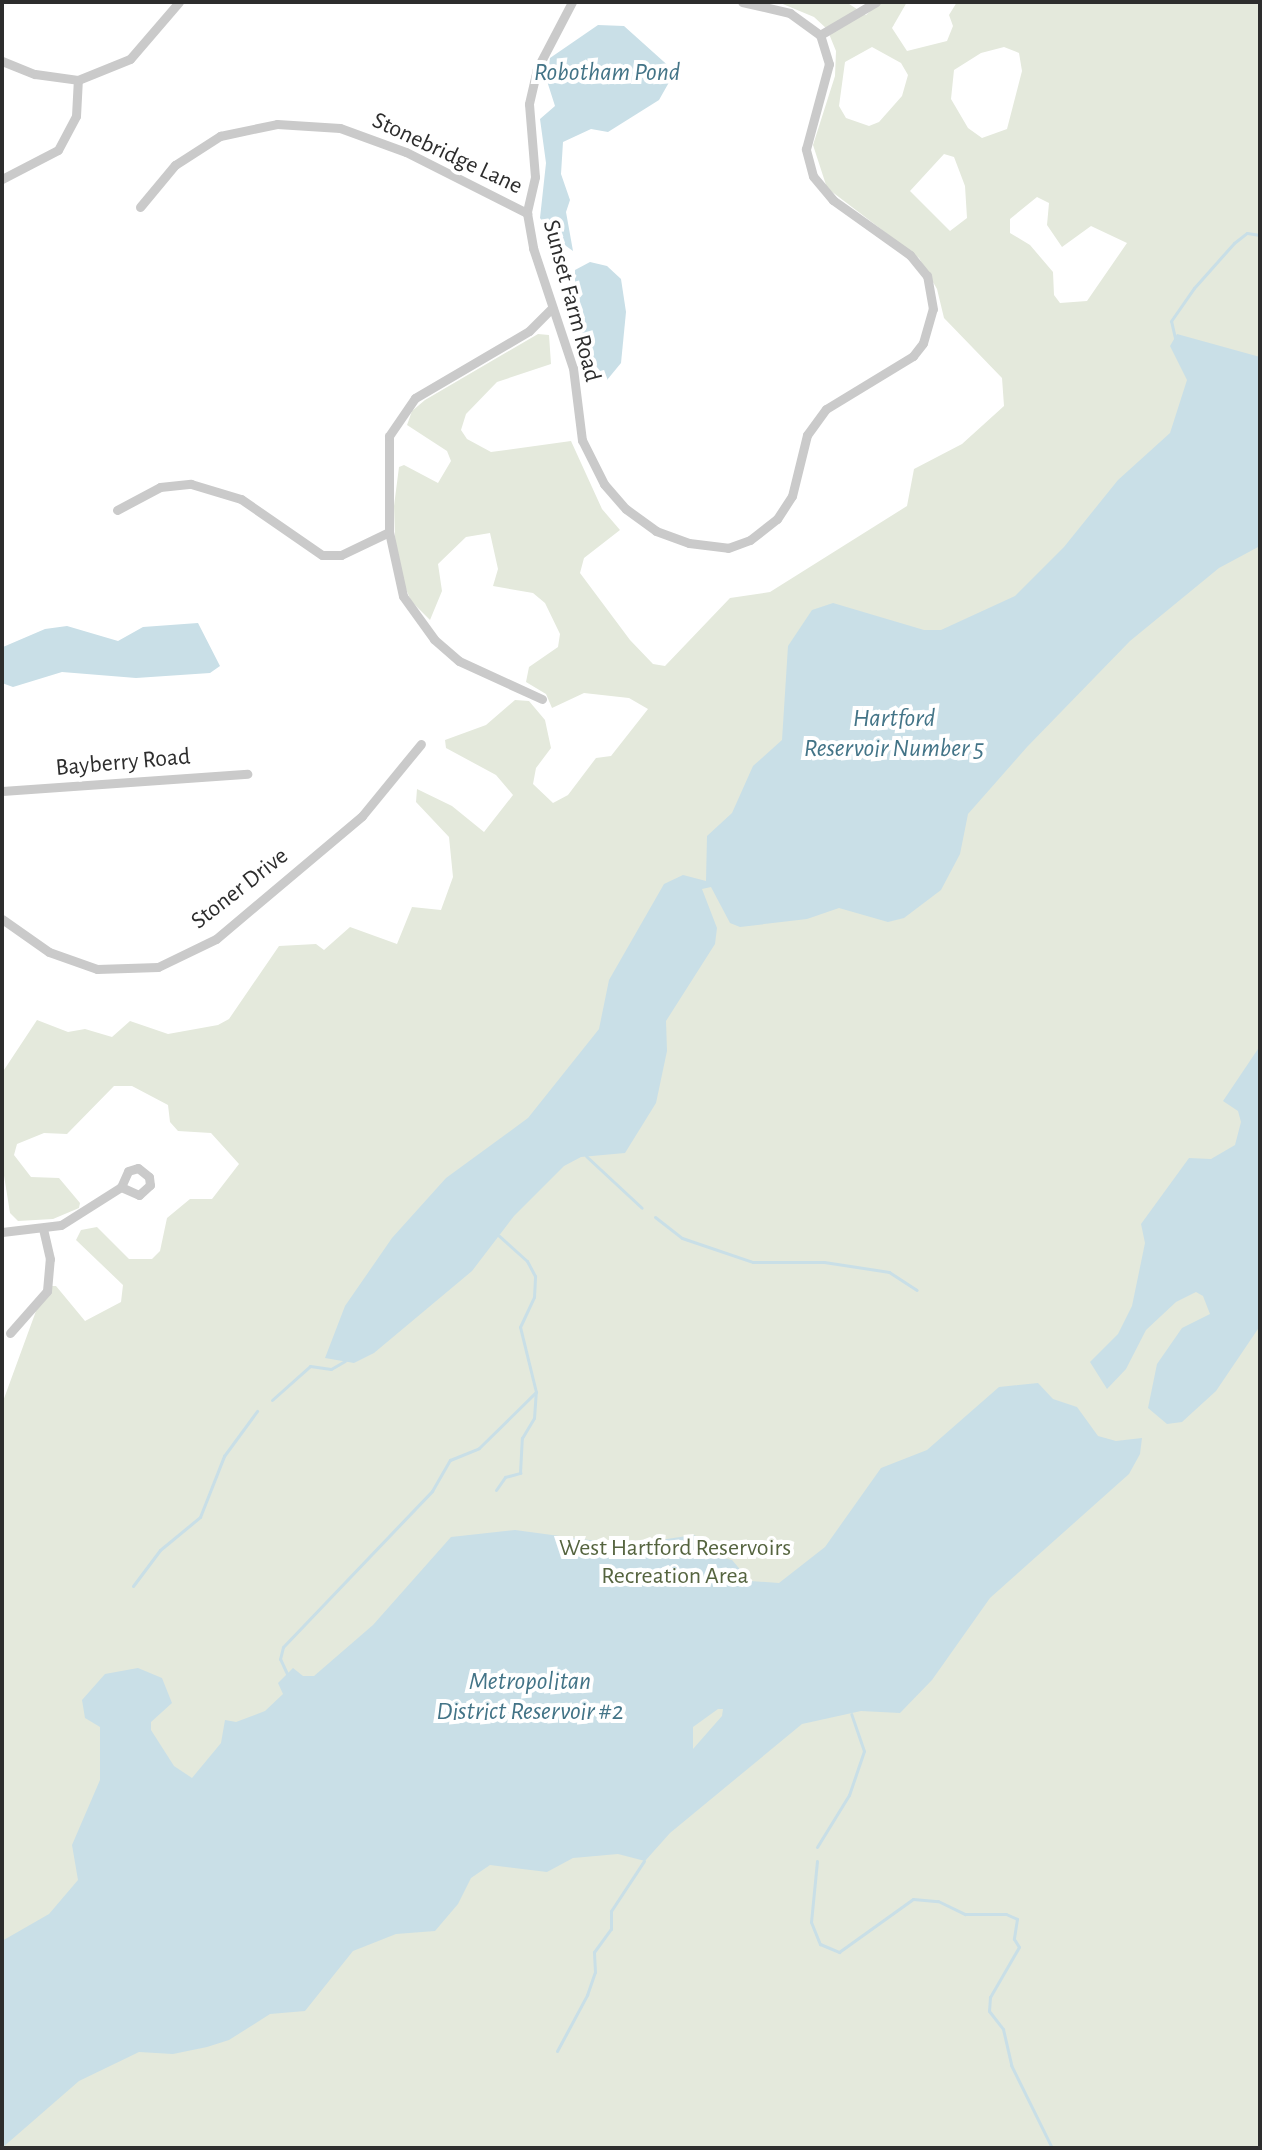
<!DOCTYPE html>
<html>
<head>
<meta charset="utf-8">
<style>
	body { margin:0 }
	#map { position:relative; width:1262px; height:2150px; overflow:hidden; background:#fff; font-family:"Alegreya Sans",sans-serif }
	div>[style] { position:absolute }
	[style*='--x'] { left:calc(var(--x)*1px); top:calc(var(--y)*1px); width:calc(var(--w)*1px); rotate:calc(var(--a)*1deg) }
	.green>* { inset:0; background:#e4e9dc }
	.water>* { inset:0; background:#c9dfe7 }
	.stream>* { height:3px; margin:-1.5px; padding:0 1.5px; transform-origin:1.5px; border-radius:1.5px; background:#c9dfe7 }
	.minor>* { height:9px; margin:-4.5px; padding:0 4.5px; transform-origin:4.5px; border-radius:4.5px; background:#cacaca }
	span { translate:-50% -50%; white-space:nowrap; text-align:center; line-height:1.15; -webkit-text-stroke:8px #fff; paint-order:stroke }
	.street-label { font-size:24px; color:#2d2d2d }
	.park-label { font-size:24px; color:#55643f }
	.water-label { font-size:26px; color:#437487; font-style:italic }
	.frame { position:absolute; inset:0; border:4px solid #2d2d2d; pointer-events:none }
</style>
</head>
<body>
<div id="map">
	<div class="green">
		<div style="clip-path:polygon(evenodd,778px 2px,846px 2px,866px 15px,879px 2px,907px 2px,892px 28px,907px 51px,947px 41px,953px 26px,949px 15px,957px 2px,1260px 2px,1260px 2148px,2px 2148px,2px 1404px,36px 1311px,50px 1286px,56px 1286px,85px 1321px,121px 1302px,123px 1285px,76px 1240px,81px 1230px,97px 1227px,129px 1259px,152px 1259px,160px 1251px,167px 1218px,190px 1199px,212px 1199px,239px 1164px,211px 1133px,178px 1131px,170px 1122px,168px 1105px,132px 1086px,114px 1086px,67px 1134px,44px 1133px,17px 1144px,14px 1155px,31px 1177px,59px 1178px,80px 1203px,79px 1208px,53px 1219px,18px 1221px,10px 1213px,2px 1163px,2px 1073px,37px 1020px,68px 1032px,85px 1029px,112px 1037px,130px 1021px,168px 1034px,218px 1025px,229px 1019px,279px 946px,316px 944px,324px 950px,350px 927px,397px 944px,412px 907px,441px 910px,453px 877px,449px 837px,416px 802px,417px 789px,452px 806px,484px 832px,513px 795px,496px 775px,446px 748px,445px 740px,486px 725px,515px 700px,529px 701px,545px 720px,551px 748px,536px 768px,533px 784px,553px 803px,568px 795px,596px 758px,611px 756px,648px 709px,629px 698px,584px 693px,552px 708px,546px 694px,526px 682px,529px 667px,558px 647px,560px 634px,545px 603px,533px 593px,493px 586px,498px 569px,490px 533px,466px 537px,438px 564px,442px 591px,430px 620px,411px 601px,396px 565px,394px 506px,399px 467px,404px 465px,438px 483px,451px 461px,447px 451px,407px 425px,412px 411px,425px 400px,538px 334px,549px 335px,551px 364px,497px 382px,466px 414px,461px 430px,467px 439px,491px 452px,571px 441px,602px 509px,620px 530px,584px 558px,580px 573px,630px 640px,653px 664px,665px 666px,730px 598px,770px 592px,907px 506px,914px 469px,962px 444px,1004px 406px,1002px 378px,944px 318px,937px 289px,919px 258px,827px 188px,813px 145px,835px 76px,836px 51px,827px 29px,814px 17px,778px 2px,872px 47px,901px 63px,908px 75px,902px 96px,879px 122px,869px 126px,846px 118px,839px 106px,845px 62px,872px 47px,778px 2px,1004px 47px,1019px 53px,1022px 71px,1007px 129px,982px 138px,968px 128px,951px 99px,954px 70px,981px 53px,1004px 47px,778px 2px,944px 154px,954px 157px,965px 186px,967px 218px,950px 231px,910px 191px,944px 154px,778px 2px,1037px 197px,1049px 203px,1047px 225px,1062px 247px,1091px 226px,1127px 243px,1087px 301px,1060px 303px,1054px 295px,1053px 272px,1030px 245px,1010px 233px,1010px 219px,1037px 197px)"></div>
	</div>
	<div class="water">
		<div style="clip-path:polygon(598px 25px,624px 26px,673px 70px,672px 77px,659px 100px,608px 132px,591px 129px,563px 142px,561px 174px,570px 200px,566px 212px,573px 251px,555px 238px,540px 218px,546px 163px,540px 119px,555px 106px,547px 81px,550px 58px)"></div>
		<div style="clip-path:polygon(590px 262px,607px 266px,621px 279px,626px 312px,621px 363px,607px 380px,586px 353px,575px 296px,575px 270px)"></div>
		<div style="clip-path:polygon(1177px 334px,1260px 357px,1260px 546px,1219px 568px,1130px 641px,1027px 747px,968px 814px,960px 854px,941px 890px,904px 918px,888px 922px,839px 908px,807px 919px,740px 927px,730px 923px,711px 887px,702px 889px,717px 928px,715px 944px,666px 1021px,667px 1051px,656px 1103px,625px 1153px,581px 1157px,564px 1166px,514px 1216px,472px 1271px,374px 1353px,354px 1363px,325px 1358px,345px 1306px,392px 1238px,446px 1178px,528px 1118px,599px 1029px,609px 980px,664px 884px,683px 875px,706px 881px,707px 836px,732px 813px,753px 766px,782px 740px,788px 646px,812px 610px,833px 603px,924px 630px,941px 630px,1015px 596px,1064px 547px,1118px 480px,1170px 433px,1187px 380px,1170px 346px)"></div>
		<div style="clip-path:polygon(198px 623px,220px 666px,210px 673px,136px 678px,62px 672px,13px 687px,2px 683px,3px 647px,45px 629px,67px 626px,118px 641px,143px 627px)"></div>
		<div style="clip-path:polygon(1260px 1046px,1260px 1326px,1216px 1391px,1182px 1422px,1167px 1424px,1148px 1408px,1157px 1364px,1182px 1328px,1210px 1314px,1203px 1296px,1196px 1292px,1176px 1302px,1146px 1330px,1126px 1369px,1107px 1389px,1090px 1362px,1118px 1334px,1132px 1306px,1145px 1243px,1141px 1224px,1189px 1158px,1211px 1159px,1235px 1145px,1241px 1122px,1238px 1111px,1223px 1101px)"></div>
		<div style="clip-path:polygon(evenodd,1038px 1383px,1053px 1399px,1077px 1407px,1098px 1436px,1116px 1441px,1142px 1438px,1140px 1454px,1129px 1474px,990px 1598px,932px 1680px,900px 1713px,861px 1711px,802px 1724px,670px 1833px,645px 1861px,618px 1854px,573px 1858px,547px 1872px,490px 1865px,471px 1878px,458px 1904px,435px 1931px,396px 1934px,353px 1951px,305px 2011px,270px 2014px,229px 2040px,207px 2047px,173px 2054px,139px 2052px,79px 2081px,2px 2148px,2px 1941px,49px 1914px,78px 1880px,72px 1845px,100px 1780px,100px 1727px,85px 1718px,82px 1700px,105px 1674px,138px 1668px,162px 1678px,172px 1703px,151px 1722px,151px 1730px,174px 1766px,192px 1778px,221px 1743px,225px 1720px,236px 1722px,265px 1711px,283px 1694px,278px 1683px,293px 1668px,303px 1676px,314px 1676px,373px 1625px,451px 1537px,515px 1530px,626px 1545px,694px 1535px,709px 1543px,718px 1557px,732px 1560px,750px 1581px,779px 1583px,825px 1547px,881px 1468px,927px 1450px,999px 1387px,1038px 1383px,718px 1709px,723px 1709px,722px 1716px,693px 1749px,693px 1727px,718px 1709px)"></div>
	</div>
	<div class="stream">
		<div style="--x:1175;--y:338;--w:17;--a:-103"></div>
		<div style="--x:1171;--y:321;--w:40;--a:-55.1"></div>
		<div style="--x:1194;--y:288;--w:60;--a:-48.4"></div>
		<div style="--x:1234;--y:243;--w:16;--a:-38"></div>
		<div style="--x:1247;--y:233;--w:13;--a:9"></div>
		<div style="--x:586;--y:1156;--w:76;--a:42.9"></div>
		<div style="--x:655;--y:1217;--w:34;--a:38"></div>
		<div style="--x:682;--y:1238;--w:75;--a:18.7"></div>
		<div style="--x:753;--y:1262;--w:71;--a:0"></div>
		<div style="--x:824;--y:1262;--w:66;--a:8.7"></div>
		<div style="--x:889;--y:1272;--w:33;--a:33"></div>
		<div style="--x:272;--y:1400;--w:51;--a:-41.8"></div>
		<div style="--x:310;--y:1366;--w:21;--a:8"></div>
		<div style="--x:331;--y:1369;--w:16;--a:-30"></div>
		<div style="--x:496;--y:1490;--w:16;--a:-55"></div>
		<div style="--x:505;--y:1477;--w:16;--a:-15"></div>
		<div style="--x:520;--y:1473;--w:35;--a:-87"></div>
		<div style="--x:522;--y:1438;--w:23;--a:-59"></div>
		<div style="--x:534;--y:1418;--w:26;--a:-86"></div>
		<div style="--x:133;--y:1586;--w:45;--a:-53.1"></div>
		<div style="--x:160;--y:1550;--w:52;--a:-39.5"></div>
		<div style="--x:200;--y:1517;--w:66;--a:-68.5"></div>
		<div style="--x:224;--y:1456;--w:56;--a:-53.7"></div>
		<div style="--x:289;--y:1678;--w:21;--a:-115"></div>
		<div style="--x:280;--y:1659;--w:12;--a:-76"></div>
		<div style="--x:283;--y:1647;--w:216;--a:-46.3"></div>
		<div style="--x:432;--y:1491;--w:36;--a:-60"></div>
		<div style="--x:450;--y:1460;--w:31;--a:-22"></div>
		<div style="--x:479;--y:1448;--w:80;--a:-44.5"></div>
		<div style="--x:536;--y:1392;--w:67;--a:-103.8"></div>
		<div style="--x:520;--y:1327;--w:33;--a:-65"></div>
		<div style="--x:534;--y:1297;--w:21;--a:-87"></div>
		<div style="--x:535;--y:1276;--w:17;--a:-118"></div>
		<div style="--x:527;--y:1261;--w:38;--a:-138"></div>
		<div style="--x:817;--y:1847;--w:61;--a:-58.4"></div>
		<div style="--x:849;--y:1795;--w:46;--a:-71.2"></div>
		<div style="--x:864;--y:1751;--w:39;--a:-109"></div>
		<div style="--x:817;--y:1861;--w:61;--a:95.6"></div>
		<div style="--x:811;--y:1922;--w:24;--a:68"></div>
		<div style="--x:820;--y:1944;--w:21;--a:23"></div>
		<div style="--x:839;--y:1952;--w:91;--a:-35.6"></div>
		<div style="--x:913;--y:1899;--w:25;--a:5"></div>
		<div style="--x:938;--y:1901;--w:30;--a:26"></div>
		<div style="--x:965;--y:1914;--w:41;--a:0"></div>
		<div style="--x:1006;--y:1914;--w:12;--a:24"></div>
		<div style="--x:1017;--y:1919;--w:20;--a:99"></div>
		<div style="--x:1014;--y:1939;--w:9;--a:58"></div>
		<div style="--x:1019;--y:1947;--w:58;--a:120.1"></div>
		<div style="--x:990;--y:1997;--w:14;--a:94"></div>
		<div style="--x:989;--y:2011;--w:23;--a:52"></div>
		<div style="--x:1003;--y:2029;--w:37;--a:77"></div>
		<div style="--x:1011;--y:2065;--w:93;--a:63.7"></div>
		<div style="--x:557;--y:2051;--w:64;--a:-61.8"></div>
		<div style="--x:587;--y:1995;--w:24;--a:-71"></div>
		<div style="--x:595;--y:1972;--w:20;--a:-93"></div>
		<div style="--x:594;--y:1952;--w:29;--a:-54"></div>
		<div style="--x:611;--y:1929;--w:18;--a:-90"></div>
		<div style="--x:611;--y:1911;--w:60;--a:-56.6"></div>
	</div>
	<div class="minor">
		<div style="--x:572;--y:2;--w:76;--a:117.6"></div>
		<div style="--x:537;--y:69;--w:36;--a:103"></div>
		<div style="--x:529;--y:104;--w:73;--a:85.3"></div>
		<div style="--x:535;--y:177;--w:37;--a:103"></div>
		<div style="--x:527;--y:213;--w:36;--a:80"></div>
		<div style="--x:533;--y:248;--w:126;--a:71.6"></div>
		<div style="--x:573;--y:368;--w:73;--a:82.9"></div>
		<div style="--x:582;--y:440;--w:49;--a:63.4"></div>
		<div style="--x:604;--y:484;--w:33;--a:49"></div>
		<div style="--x:626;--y:509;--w:37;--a:36"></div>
		<div style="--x:656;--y:531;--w:35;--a:20"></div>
		<div style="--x:689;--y:543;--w:39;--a:7"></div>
		<div style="--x:728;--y:548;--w:23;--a:-20"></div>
		<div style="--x:750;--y:540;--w:34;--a:-38"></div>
		<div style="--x:777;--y:519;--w:27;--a:-57"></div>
		<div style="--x:792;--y:496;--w:63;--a:-76.2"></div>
		<div style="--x:807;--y:435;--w:32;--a:-54"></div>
		<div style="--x:826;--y:409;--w:102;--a:-31.3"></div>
		<div style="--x:913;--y:356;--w:16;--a:-52"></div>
		<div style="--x:923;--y:343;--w:35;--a:-74"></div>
		<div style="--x:933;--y:309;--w:34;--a:-100"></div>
		<div style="--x:927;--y:276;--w:27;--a:-129"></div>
		<div style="--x:910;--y:255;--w:95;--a:-144.5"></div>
		<div style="--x:833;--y:200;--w:31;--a:-130"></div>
		<div style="--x:813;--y:176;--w:28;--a:-105"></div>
		<div style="--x:806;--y:149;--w:88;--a:-74.9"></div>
		<div style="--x:829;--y:64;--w:30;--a:-107"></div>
		<div style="--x:820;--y:35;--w:37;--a:-144"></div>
		<div style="--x:790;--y:13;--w:49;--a:-167.1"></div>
		<div style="--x:820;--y:35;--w:65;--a:-30.5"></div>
		<div style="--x:2;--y:61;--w:35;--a:22"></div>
		<div style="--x:35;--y:74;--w:43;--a:7.9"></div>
		<div style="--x:2;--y:179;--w:63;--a:-27.4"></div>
		<div style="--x:58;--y:150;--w:38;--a:-62"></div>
		<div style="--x:76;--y:116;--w:36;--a:-87"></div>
		<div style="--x:78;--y:80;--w:56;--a:-22"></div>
		<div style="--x:130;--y:59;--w:75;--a:-49.3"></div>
		<div style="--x:140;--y:207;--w:55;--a:-50.2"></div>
		<div style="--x:175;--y:165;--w:54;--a:-32.8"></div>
		<div style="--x:220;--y:136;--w:58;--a:-11.9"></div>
		<div style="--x:277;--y:124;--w:63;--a:3.6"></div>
		<div style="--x:340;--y:128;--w:70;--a:20"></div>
		<div style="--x:406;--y:152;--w:136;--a:26.8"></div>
		<div style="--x:117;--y:510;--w:49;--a:-28.1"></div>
		<div style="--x:160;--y:487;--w:31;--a:-6"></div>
		<div style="--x:191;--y:484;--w:52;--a:16.7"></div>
		<div style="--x:241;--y:499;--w:98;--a:34.7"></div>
		<div style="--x:322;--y:555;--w:19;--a:0"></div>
		<div style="--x:341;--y:555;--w:53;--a:-25.6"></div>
		<div style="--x:542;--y:699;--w:91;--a:-155.4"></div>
		<div style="--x:459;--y:661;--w:33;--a:-139"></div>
		<div style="--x:434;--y:639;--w:53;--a:-125.8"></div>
		<div style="--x:403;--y:596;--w:66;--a:-102.3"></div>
		<div style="--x:389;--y:532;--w:96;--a:-90"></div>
		<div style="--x:389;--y:436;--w:46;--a:-55.6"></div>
		<div style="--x:415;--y:398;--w:132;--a:-30.4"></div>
		<div style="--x:529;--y:331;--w:33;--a:-45"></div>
		<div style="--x:2;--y:791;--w:246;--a:-4"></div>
		<div style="--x:2;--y:919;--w:57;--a:35.1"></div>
		<div style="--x:49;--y:952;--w:51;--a:19.5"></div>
		<div style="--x:97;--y:969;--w:61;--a:-1.9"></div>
		<div style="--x:158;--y:967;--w:64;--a:-25.8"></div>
		<div style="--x:216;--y:939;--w:191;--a:-40.1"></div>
		<div style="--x:362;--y:816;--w:93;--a:-50.7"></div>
		<div style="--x:2;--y:1232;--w:59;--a:-6.8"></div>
		<div style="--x:61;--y:1225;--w:71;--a:-32.3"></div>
		<div style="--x:121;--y:1187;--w:17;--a:-66"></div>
		<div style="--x:128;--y:1171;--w:10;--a:-17"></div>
		<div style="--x:138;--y:1168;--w:14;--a:39"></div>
		<div style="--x:149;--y:1177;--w:8;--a:83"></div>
		<div style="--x:150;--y:1185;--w:15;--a:138"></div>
		<div style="--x:139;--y:1195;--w:20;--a:-156"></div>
		<div style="--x:10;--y:1333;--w:56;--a:-48.6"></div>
		<div style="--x:47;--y:1291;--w:32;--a:-85"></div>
		<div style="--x:50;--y:1259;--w:31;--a:-103"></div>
	</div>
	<div class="street-label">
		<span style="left:447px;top:154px;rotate:25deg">Stonebridge Lane</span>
		<span style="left:571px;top:301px;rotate:75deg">Sunset Farm Road</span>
		<span style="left:123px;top:763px;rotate:-5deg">Bayberry Road</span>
		<span style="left:240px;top:889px;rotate:-38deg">Stoner Drive</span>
	</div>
	<div class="park-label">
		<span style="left:675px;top:1563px">West Hartford Reservoirs<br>Recreation Area</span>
	</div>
	<div class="water-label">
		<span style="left:607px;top:73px">Robotham Pond</span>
		<span style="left:894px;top:734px">Hartford<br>Reservoir Number 5</span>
		<span style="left:530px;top:1697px">Metropolitan<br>District Reservoir #2</span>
	</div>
	<div class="frame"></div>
</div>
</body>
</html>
